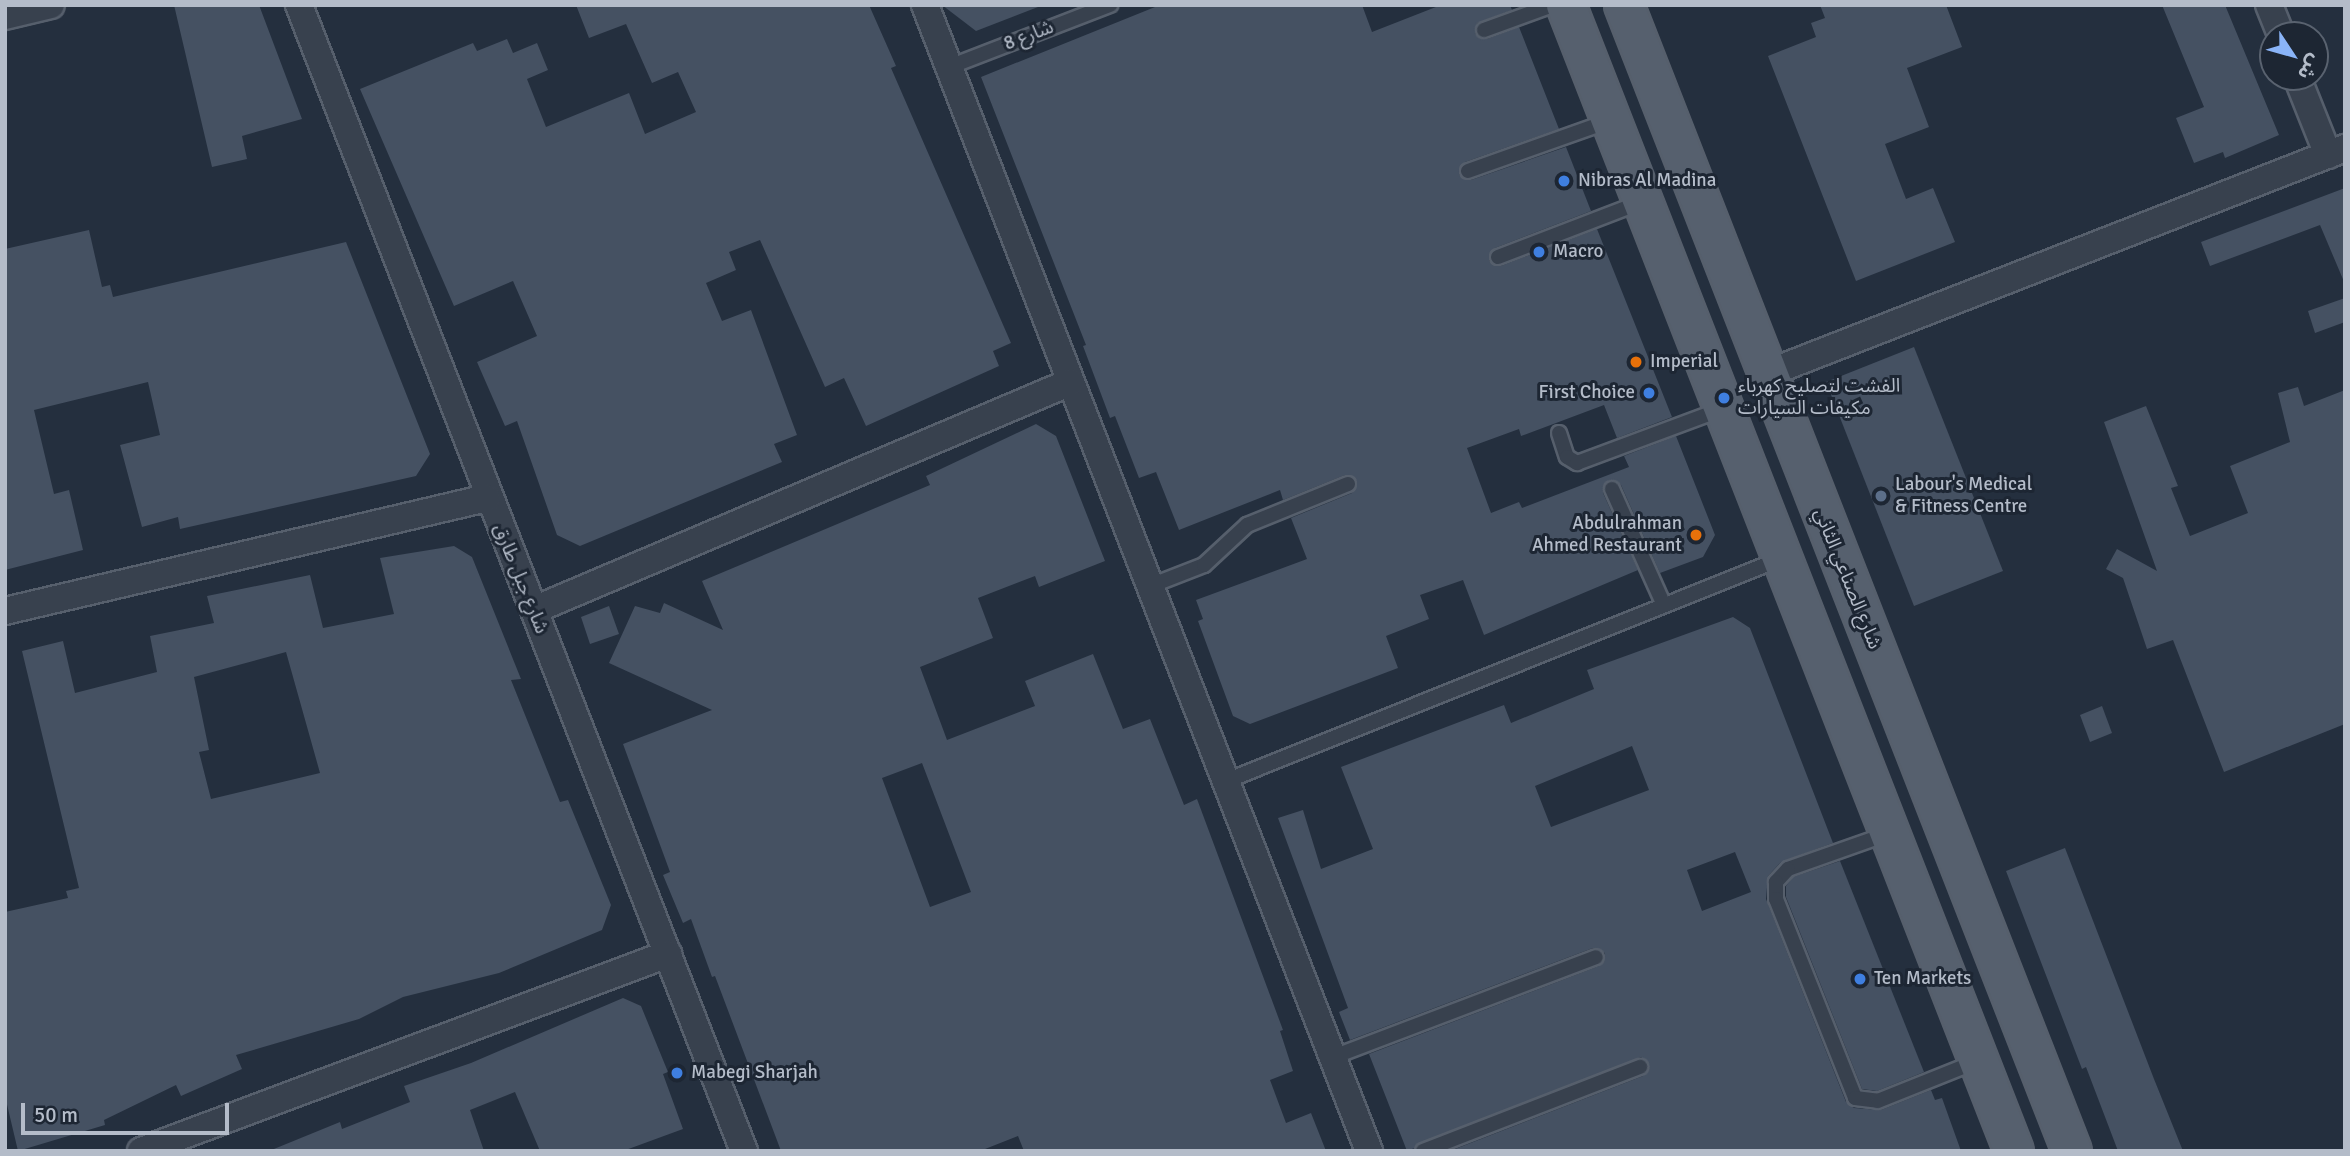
<!DOCTYPE html>
<html>
<head>
<meta charset="utf-8">
<style>
	body { margin:0 }
	#map { position:relative; width:2350px; height:1156px; overflow:hidden; background:#242f3e; font-family:Signika,"Noto Sans Arabic",sans-serif }
	div>[style] { position:absolute }
	[style*='--x'] { left:calc(var(--x)*1px); top:calc(var(--y)*1px); width:calc(var(--w)*1px); rotate:calc(var(--a)*1deg) }
	.building>* { inset:0; background:#455162 }
	.roads { filter:drop-shadow(2px 0 #565f6c) drop-shadow(-2px 0 #565f6c) drop-shadow(0 2px #565f6c) drop-shadow(0 -2px #565f6c) }
	.service>* { height:14px; margin:-7px; padding:0 7px; transform-origin:7px; border-radius:7px; background:#38414e }
	.minor>* { height:26px; margin:-13px; padding:0 13px; transform-origin:13px; border-radius:13px; background:#38414e }
	.primary>* { height:38px; margin:-19px; padding:0 19px; transform-origin:19px; border-radius:19px; background:#56606e }
	.dots>* { width:19px; height:19px; translate:-50% -50%; box-sizing:border-box; border:4px solid #1d2633; border-radius:50% }
	span { translate:-50% -50%; white-space:nowrap; text-align:center; line-height:1.15; -webkit-text-stroke:6px #1d2633; paint-order:stroke }
	.street-label { font-size:19px; color:#b4bcc9 }
	.poi-label { font-size:19px; color:#b4bcc9 }
	.left { translate:0 -50%; text-align:left }
	.right { translate:-100% -50%; text-align:right }
	.frame { position:absolute; inset:0; border:7px solid #b4bcc9; pointer-events:none }
	.north { position:absolute; left:2259px; top:21px; width:70px; height:70px; box-sizing:border-box; background:#1d2633; border:2px solid #59626f; border-radius:50%; rotate:126deg; font-size:19px; font-weight:700; line-height:28px; text-align:center; color:#b4bcc9 }
	.north::after { content:''; display:block; margin:auto; width:24px; height:32px; background:#8ab4f8; clip-path:polygon(50% 0,100% 100%,50% 72%,0 100%) }
	.scale { position:absolute; left:21px; top:1103px; width:208px; height:32px; box-sizing:border-box; border:4px solid #b4bcc9; border-top:0; padding-left:9px; font-size:21px; line-height:24px; white-space:nowrap; color:#b4bcc9; -webkit-text-stroke:5px #1d2633; paint-order:stroke }
</style>
</head>
<body>
<div id="map">
	<div class="building">
		<div style="clip-path:polygon(174px 5px,259px 5px,302px 119px,242px 136px,247px 159px,212px 167px)"></div>
		<div style="clip-path:polygon(576px 5px,869px 5px,896px 66px,891px 68px,1011px 343px,993px 351px,999px 366px,866px 426px,844px 378px,825px 387px,760px 240px,729px 252px,736px 270px,706px 283px,722px 321px,751px 310px,797px 435px,774px 444px,782px 462px,580px 546px,557px 535px,517px 421px,505px 426px,477px 362px,537px 336px,513px 281px,454px 306px,360px 89px,473px 43px,477px 51px,507px 39px,513px 53px,537px 43px,548px 70px,527px 79px,546px 127px,629px 93px,645px 134px,696px 112px,678px 72px,652px 83px,626px 24px,589px 38px)"></div>
		<div style="clip-path:polygon(942px 5px,1037px 5px,1038px 7px,976px 31px)"></div>
		<div style="clip-path:polygon(1160px 5px,1362px 5px,1372px 32px,1441px 5px,1510px 5px,1512px 10px,1477px 23px,1475px 34px,1487px 39px,1519px 27px,1559px 129px,1465px 162px,1459px 175px,1471px 180px,1566px 147px,1591px 211px,1495px 248px,1489px 261px,1501px 266px,1597px 229px,1672px 417px,1617px 438px,1604px 405px,1521px 436px,1519px 429px,1467px 448px,1491px 513px,1519px 502px,1522px 508px,1629px 467px,1624px 456px,1676px 436px,1715px 535px,1703px 557px,1660px 573px,1621px 485px,1609px 480px,1603px 493px,1638px 570px,1484px 635px,1463px 580px,1420px 595px,1429px 619px,1386px 636px,1398px 668px,1250px 724px,1233px 716px,1198px 621px,1203px 619px,1196px 600px,1307px 559px,1291px 518px,1352px 493px,1357px 481px,1345px 475px,1283px 500px,1280px 490px,1179px 530px,1156px 472px,1139px 478px,1115px 416px,1110px 418px,1083px 346px,1086px 345px,981px 77px)"></div>
		<div style="clip-path:polygon(1820px 5px,1946px 5px,1962px 47px,1907px 68px,1929px 127px,1885px 144px,1906px 199px,1933px 188px,1955px 242px,1856px 281px,1768px 56px,1816px 37px,1811px 23px,1825px 18px)"></div>
		<div style="clip-path:polygon(2162px 5px,2225px 5px,2279px 135px,2225px 158px,2223px 152px,2194px 163px,2176px 118px,2204px 107px)"></div>
		<div style="clip-path:polygon(2345px 188px,2345px 284px,2320px 225px,2210px 266px,2201px 242px)"></div>
		<div style="clip-path:polygon(89px 230px,102px 287px,110px 285px,113px 297px,346px 242px,430px 454px,416px 476px,180px 529px,178px 517px,142px 527px,120px 445px,160px 435px,148px 382px,34px 410px,54px 494px,69px 490px,83px 550px,5px 570px,5px 249px)"></div>
		<div style="clip-path:polygon(2345px 298px,2345px 322px,2315px 333px,2308px 311px)"></div>
		<div style="clip-path:polygon(1914px 347px,2003px 571px,1914px 606px,1826px 382px)"></div>
		<div style="clip-path:polygon(2298px 387px,2304px 406px,2345px 390px,2345px 724px,2224px 772px,2173px 640px,2147px 649px,2123px 578px,2106px 569px,2117px 549px,2157px 571px,2104px 422px,2146px 406px,2178px 486px,2171px 488px,2190px 536px,2248px 513px,2230px 466px,2290px 442px,2278px 393px)"></div>
		<div style="clip-path:polygon(evenodd,1036px 424px,1056px 436px,1105px 561px,1039px 587px,1035px 576px,978px 598px,993px 638px,920px 667px,947px 740px,1035px 706px,1025px 681px,1093px 654px,1123px 729px,1150px 719px,1184px 805px,1197px 799px,1283px 1030px,1280px 1031px,1293px 1071px,1270px 1080px,1286px 1123px,1311px 1113px,1326px 1151px,1024px 1151px,1018px 1136px,980px 1151px,781px 1151px,715px 976px,712px 977px,691px 919px,683px 923px,663px 875px,670px 872px,623px 744px,712px 710px,609px 663px,635px 606px,660px 613px,664px 603px,723px 630px,702px 581px,930px 485px,926px 476px,1036px 424px,922px 763px,971px 892px,930px 907px,882px 778px,922px 763px)"></div>
		<div style="clip-path:polygon(evenodd,454px 546px,472px 557px,521px 679px,511px 680px,560px 802px,568px 800px,611px 905px,602px 930px,499px 973px,403px 997px,359px 1019px,236px 1055px,242px 1069px,181px 1096px,176px 1085px,104px 1120px,105px 1125px,18px 1151px,5px 1096px,5px 912px,68px 898px,66px 891px,79px 888px,22px 651px,63px 641px,75px 693px,157px 672px,150px 636px,214px 623px,207px 596px,310px 575px,323px 628px,394px 614px,380px 558px,454px 546px,286px 652px,320px 773px,211px 799px,199px 752px,209px 750px,194px 677px,286px 652px)"></div>
		<div style="clip-path:polygon(609px 606px,619px 634px,590px 644px,581px 617px)"></div>
		<div style="clip-path:polygon(evenodd,1733px 617px,1750px 628px,1833px 843px,1781px 862px,1768px 876px,1766px 899px,1846px 1102px,1854px 1108px,1881px 1110px,1931px 1090px,1935px 1100px,1942px 1098px,1961px 1151px,1450px 1151px,1643px 1076px,1649px 1064px,1641px 1057px,1407px 1151px,1369px 1054px,1599px 966px,1605px 953px,1593px 948px,1350px 1040px,1339px 1012px,1348px 1008px,1278px 818px,1303px 810px,1321px 869px,1373px 849px,1341px 767px,1504px 705px,1511px 723px,1594px 689px,1587px 670px,1733px 617px,1632px 746px,1649px 790px,1551px 827px,1535px 786px,1632px 746px,1733px 617px,1735px 852px,1751px 892px,1702px 911px,1687px 870px,1735px 852px)"></div>
		<div style="clip-path:polygon(2102px 706px,2112px 733px,2090px 742px,2080px 715px)"></div>
		<div style="clip-path:polygon(2065px 848px,2154px 1079px,2183px 1151px,2118px 1151px,2086px 1067px,2082px 1069px,2006px 871px)"></div>
		<div style="clip-path:polygon(1840px 861px,1924px 1072px,1877px 1091px,1862px 1089px,1786px 897px,1786px 886px,1793px 877px)"></div>
		<div style="clip-path:polygon(623px 998px,641px 1006px,668px 1072px,663px 1074px,683px 1129px,623px 1151px,540px 1151px,515px 1092px,470px 1110px,484px 1151px,269px 1151px,340px 1122px,342px 1129px,410px 1102px,404px 1086px,471px 1063px)"></div>
	</div>
	<div class="roads">
		<div class="service">
			<div style="--x:1484;--y:30;--w:73;--a:-19.9"></div>
			<div style="--x:949;--y:67;--w:173;--a:-21.1"></div>
			<div style="--x:1468;--y:171;--w:150;--a:-19.5"></div>
			<div style="--x:1498;--y:257;--w:153;--a:-21"></div>
			<div style="--x:1559;--y:433;--w:25;--a:72"></div>
			<div style="--x:1567;--y:457;--w:12;--a:31"></div>
			<div style="--x:1577;--y:463;--w:155;--a:-20.4"></div>
			<div style="--x:1612;--y:489;--w:127;--a:65.9"></div>
			<div style="--x:1150;--y:586;--w:58;--a:-21.3"></div>
			<div style="--x:1204;--y:565;--w:59;--a:-42.9"></div>
			<div style="--x:1247;--y:525;--w:109;--a:-22.1"></div>
			<div style="--x:1226;--y:781;--w:597;--a:-21.84"></div>
			<div style="--x:1890;--y:833;--w:108;--a:160.6"></div>
			<div style="--x:1788;--y:869;--w:18;--a:133"></div>
			<div style="--x:1776;--y:882;--w:17;--a:90"></div>
			<div style="--x:1776;--y:899;--w:214;--a:68.3"></div>
			<div style="--x:1855;--y:1098;--w:23;--a:7"></div>
			<div style="--x:1878;--y:1101;--w:108;--a:-21.8"></div>
			<div style="--x:1333;--y:1057;--w:281;--a:-20.8"></div>
			<div style="--x:1423;--y:1151;--w:233;--a:-21.2"></div>
		</div>
		<div class="minor">
			<div style="--x:299;--y:5;--w:1229;--a:68.78"></div>
			<div style="--x:925;--y:5;--w:1229;--a:68.82"></div>
			<div style="--x:2269;--y:5;--w:32;--a:68"></div>
			<div style="--x:5;--y:16;--w:47;--a:-13.4"></div>
			<div style="--x:2297;--y:77;--w:84;--a:68.3"></div>
			<div style="--x:1766;--y:374;--w:622;--a:-21.32"></div>
			<div style="--x:534;--y:610;--w:583;--a:-23.01"></div>
			<div style="--x:5;--y:611;--w:495;--a:-13.2"></div>
			<div style="--x:141;--y:1151;--w:563;--a:-20.5"></div>
		</div>
		<div class="primary">
			<div style="--x:1566;--y:5;--w:1230;--a:68.65"></div>
			<div style="--x:1624;--y:5;--w:1230;--a:68.65"></div>
		</div>
	</div>
	<div class="dots">
		<div style="left:1564px;top:181px;background:#3f7fe0"></div>
		<div style="left:1539px;top:252px;background:#3f7fe0"></div>
		<div style="left:1636px;top:362px;background:#e8710a"></div>
		<div style="left:1649px;top:393px;background:#3f7fe0"></div>
		<div style="left:1724px;top:398px;background:#3f7fe0"></div>
		<div style="left:1881px;top:496px;background:#5c6f8a"></div>
		<div style="left:1696px;top:535px;background:#e8710a"></div>
		<div style="left:1860px;top:979px;background:#3f7fe0"></div>
		<div style="left:677px;top:1073px;background:#3f7fe0"></div>
	</div>
	<div class="street-label">
		<span style="left:1029px;top:36px;rotate:-21deg">شارع 8</span>
		<span style="left:520px;top:579px;rotate:68deg">شارع جبل طارق</span>
		<span style="left:1847px;top:579px;rotate:68deg">شارع الصناعي الثاني</span>
	</div>
	<div class="poi-label">
		<span class="left" style="left:1578px;top:181px">Nibras Al Madina</span>
		<span class="left" style="left:1553px;top:252px">Macro</span>
		<span class="left" style="left:1650px;top:362px">Imperial</span>
		<span class="left" style="left:1738px;top:398px">الفشت لتصلیح کھرباء<br>مکیفات السیارات</span>
		<span class="right" style="left:1635px;top:393px">First Choice</span>
		<span class="left" style="left:1895px;top:496px">Labour's Medical<br>&amp; Fitness Centre</span>
		<span class="right" style="left:1682px;top:535px">Abdulrahman<br>Ahmed Restaurant</span>
		<span class="left" style="left:1874px;top:979px">Ten Markets</span>
		<span class="left" style="left:691px;top:1073px">Mabegi Sharjah</span>
	</div>
	<div class="frame"></div>
	<div class="north">ش</div>
	<div class="scale">50 m</div>
</div>
</body>
</html>
